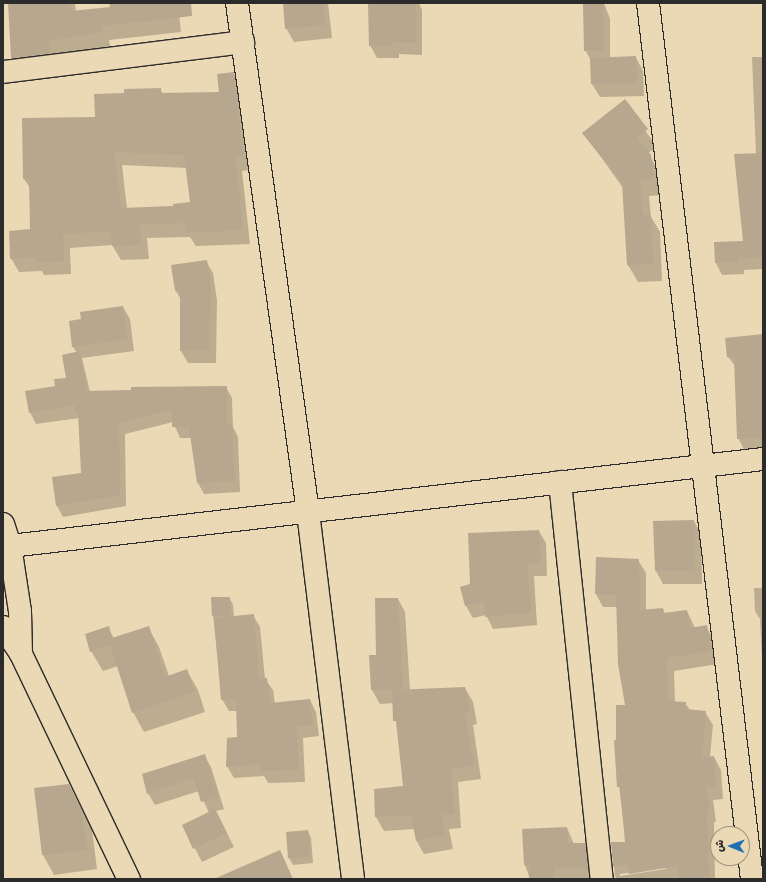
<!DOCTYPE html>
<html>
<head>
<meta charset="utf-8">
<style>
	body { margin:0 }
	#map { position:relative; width:766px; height:882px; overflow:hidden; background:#ebd8b5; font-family:Caveat,"Playpen Sans Arabic",sans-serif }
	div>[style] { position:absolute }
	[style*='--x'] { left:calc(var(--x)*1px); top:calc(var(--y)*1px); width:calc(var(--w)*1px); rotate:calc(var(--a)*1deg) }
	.shadow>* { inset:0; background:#0003 }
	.building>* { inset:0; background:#b6a78e }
	.roads { filter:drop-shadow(1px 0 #2b2b2b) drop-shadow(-1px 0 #2b2b2b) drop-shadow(0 1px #2b2b2b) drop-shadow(0 -1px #2b2b2b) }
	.street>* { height:22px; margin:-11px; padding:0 11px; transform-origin:11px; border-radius:11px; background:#ebd8b5 }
	.secondary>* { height:22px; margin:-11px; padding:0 11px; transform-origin:11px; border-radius:11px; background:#ebd8b5 }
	span { translate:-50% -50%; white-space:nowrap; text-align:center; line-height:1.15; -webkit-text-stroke:3px #ebd8b5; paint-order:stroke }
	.frame { position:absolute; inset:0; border:4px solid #2b2b2b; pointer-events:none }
	.north { position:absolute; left:710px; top:826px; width:40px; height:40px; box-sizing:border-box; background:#ebd8b5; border:1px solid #9e937e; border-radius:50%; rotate:271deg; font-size:11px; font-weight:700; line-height:16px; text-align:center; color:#2b2b2b }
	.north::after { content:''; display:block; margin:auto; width:14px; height:18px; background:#1f6fb2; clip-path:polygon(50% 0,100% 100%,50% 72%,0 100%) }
</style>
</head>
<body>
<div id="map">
	<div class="shadow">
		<div style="clip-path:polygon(9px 3px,75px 3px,76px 12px,111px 8px,110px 3px,178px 3px,181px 32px,109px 40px,110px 46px,57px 55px,20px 72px,12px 58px)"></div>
		<div style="clip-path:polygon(284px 3px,328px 3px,332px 38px,294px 42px,286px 28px)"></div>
		<div style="clip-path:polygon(369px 3px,419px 3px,422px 10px,422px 55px,399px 54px,399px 58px,377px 58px,370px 45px)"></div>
		<div style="clip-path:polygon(584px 3px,604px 3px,610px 19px,610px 58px,636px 58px,643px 71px,644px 96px,600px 97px,592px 84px,592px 62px,585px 50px)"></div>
		<div style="clip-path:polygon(752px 57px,763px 57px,763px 269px,744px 270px,744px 274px,722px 275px,716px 263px,744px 242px,756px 155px)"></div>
		<div style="clip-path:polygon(evenodd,233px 73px,242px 87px,250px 170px,242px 171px,250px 244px,196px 246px,190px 237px,147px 238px,149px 259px,121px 260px,112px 245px,70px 248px,71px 274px,44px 275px,42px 271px,19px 272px,11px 258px,31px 230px,30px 188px,24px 179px,125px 94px,160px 89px,163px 94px,220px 93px,233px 73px,122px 165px,187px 168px,191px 203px,174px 207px,127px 209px,122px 165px)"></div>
		<div style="clip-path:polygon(624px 101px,657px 147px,648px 153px,660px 173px,663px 195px,649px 196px,651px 217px,660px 232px,662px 281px,638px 282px,628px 265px,623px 188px,584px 133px)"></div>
		<div style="clip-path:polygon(206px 261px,213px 273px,217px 300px,216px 363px,188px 363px,181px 351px,181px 300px,176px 291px,172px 266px)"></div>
		<div style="clip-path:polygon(123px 307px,130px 319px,134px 351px,82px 358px,90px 392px,226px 387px,232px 398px,233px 427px,238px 437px,240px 492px,204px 494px,198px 483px,191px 438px,180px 438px,173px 422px,125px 434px,126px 506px,63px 517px,57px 506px,82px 474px,79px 418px,36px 424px,30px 412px,67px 379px,77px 353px,73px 347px,82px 320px)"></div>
		<div style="clip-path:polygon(762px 328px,763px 328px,763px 448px,744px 449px,738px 438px,736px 367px,728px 357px,726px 339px,762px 335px)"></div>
		<div style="clip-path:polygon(694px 521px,701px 534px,702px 584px,663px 584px,656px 571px)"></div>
		<div style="clip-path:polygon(539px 531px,546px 543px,547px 576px,534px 576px,537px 625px,493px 629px,486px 615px,473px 618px,466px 606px,461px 588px,471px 585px)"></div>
		<div style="clip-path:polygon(evenodd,638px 560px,646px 573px,646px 611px,663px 609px,665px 614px,687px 611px,695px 628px,706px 627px,714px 639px,718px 664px,674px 671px,675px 702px,685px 703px,690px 710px,705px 712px,713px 725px,710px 757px,714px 757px,721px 770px,723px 799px,713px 800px,716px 822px,714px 822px,715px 879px,617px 879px,615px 876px,612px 843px,626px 843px,616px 761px,626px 706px,617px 607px,603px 607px,596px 594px,638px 560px,666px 867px,666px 869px,620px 876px,620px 874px,666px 867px)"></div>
		<div style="clip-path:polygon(754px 588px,763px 588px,763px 677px,760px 619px,755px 611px)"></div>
		<div style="clip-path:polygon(229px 598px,233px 604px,234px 617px,253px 615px,260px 627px,265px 679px,273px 690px,275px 704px,310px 700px,316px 712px,319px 736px,303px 738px,305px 782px,268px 783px,264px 776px,234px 778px,227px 766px,238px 738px,238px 711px,229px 711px,222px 699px,213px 615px)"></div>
		<div style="clip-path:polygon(398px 599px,405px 612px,410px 690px,465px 688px,473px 702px,477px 724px,473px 725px,481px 779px,458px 782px,461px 828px,449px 829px,453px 849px,424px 854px,416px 840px,415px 829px,384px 831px,376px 817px,405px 787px,394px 703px,380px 704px,372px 690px,370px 656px,377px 656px)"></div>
		<div style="clip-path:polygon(148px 627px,159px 647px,169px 676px,187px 671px,198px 690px,205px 712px,144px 732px,133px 712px,118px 666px,103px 671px,91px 651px,108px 628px,114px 638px)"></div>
		<div style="clip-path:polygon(204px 755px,211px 767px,224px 809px,216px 811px,234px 847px,202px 862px,183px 826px,209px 813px,199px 791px,155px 805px,148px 793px)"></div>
		<div style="clip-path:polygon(69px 785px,92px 830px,97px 869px,54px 875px,43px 855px,35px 789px)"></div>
		<div style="clip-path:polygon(567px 828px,574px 844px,585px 844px,593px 857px,595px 879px,530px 879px,525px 865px)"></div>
		<div style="clip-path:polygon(308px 831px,311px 838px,313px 863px,293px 865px,289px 858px,287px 833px)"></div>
	</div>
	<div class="building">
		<div style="clip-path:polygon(8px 3px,70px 3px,71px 11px,110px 7px,109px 3px,191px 3px,192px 16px,102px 26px,102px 32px,49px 41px,50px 54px,11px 58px)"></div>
		<div style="clip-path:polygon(283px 3px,323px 3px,325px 25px,285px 29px)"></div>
		<div style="clip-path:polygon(368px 3px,416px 3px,416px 43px,393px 42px,393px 46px,369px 46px)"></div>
		<div style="clip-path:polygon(583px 3px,603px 3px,604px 50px,584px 51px)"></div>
		<div style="clip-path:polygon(636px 56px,637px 83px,591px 84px,590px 58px)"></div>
		<div style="clip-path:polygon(evenodd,234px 72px,243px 156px,235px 157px,243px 230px,187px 233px,185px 223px,140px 224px,141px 245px,112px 246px,111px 231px,63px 234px,64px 261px,35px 262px,35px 257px,10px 259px,9px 231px,30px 229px,29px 179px,23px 179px,22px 118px,95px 117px,94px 94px,124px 93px,124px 89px,161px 88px,161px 93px,219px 92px,217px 74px,234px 72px,114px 152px,184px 155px,190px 202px,173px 204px,173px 206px,121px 208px,114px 152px)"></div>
		<div style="clip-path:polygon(625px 99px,648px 129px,637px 138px,651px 155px,654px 178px,640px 180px,643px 215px,651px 215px,653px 264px,627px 265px,622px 183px,582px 133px)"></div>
		<div style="clip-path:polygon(763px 153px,763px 257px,738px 259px,738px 263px,715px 263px,714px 242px,743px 241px,734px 154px)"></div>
		<div style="clip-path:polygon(207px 260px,211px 286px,209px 351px,180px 351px,180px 291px,175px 291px,171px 265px)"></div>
		<div style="clip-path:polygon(123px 306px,128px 339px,72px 347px,69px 321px,81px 319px,80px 312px)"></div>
		<div style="clip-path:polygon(763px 334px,763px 438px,737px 439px,734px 357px,727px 357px,725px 338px)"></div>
		<div style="clip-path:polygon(80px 351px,86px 391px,131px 390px,131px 387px,227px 386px,227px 425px,232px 425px,235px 481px,197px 483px,189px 427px,172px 427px,172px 409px,119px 423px,120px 495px,56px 506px,52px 477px,81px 473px,78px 413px,75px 413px,74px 405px,29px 413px,25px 391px,55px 386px,54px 379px,66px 378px,62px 355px)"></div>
		<div style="clip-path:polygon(694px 520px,695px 571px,655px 571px,653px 521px)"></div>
		<div style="clip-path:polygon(539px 530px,541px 563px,527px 564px,531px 613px,485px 617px,484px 601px,465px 606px,460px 587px,470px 584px,468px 533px)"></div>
		<div style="clip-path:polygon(596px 557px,639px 559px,640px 610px,663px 608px,664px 613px,687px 610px,690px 628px,707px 625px,711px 651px,667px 658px,668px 701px,686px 702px,686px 709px,706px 711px,702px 757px,714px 756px,716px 786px,706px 787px,710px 809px,707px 810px,709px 879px,679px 879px,678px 866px,629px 874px,628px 865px,613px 866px,611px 842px,625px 842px,620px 787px,617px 787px,614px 740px,616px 740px,616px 705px,625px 705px,618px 664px,616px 595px,595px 594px)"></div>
		<div style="clip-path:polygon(211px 597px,230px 597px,231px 615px,212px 616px)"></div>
		<div style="clip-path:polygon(375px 598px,398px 598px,403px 689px,371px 690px,369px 655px,376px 655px)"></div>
		<div style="clip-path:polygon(254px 614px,259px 679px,267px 678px,270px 703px,310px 699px,313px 725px,297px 726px,299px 770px,260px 771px,260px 764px,226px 767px,227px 738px,237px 737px,236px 700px,221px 700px,214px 618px)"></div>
		<div style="clip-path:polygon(109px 626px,112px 638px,149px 626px,165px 677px,187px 669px,195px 692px,132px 713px,110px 645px,90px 652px,85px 634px)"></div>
		<div style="clip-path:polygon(465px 687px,470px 711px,465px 712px,474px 765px,451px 769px,454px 814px,442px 815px,445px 835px,416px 841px,411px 815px,375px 817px,374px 789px,403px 786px,396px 721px,393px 721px,392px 690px)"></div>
		<div style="clip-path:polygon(205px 754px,218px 797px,201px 802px,194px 778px,147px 794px,142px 774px)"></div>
		<div style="clip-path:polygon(69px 784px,81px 809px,87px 850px,42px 855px,34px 788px)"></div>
		<div style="clip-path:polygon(215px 809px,227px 833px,193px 849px,182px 825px)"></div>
		<div style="clip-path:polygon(567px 827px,568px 843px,586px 843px,588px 867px,554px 868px,554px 879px,529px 879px,529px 865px,524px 865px,522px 829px)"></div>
		<div style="clip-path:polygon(308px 830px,310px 857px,288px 858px,286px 832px)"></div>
		<div style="clip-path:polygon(280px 850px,293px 879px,214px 879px)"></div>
	</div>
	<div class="roads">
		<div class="street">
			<div style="--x:237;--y:3;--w:514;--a:82.06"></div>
			<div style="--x:308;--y:512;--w:370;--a:83"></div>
			<div style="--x:648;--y:3;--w:882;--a:83.23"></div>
			<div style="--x:3;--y:72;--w:242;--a:-7.1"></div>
			<div style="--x:560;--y:482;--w:399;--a:84"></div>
		</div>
		<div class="secondary">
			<div style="--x:3;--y:524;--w:23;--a:72"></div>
			<div style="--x:10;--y:546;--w:66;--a:81.3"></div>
			<div style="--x:20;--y:611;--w:43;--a:88.7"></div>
			<div style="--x:10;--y:546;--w:758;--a:-6.59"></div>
			<div style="--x:3;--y:627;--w:32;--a:56"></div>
			<div style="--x:21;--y:654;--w:250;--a:64.4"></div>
		</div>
	</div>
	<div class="frame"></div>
	<div class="north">ش</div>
</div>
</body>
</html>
